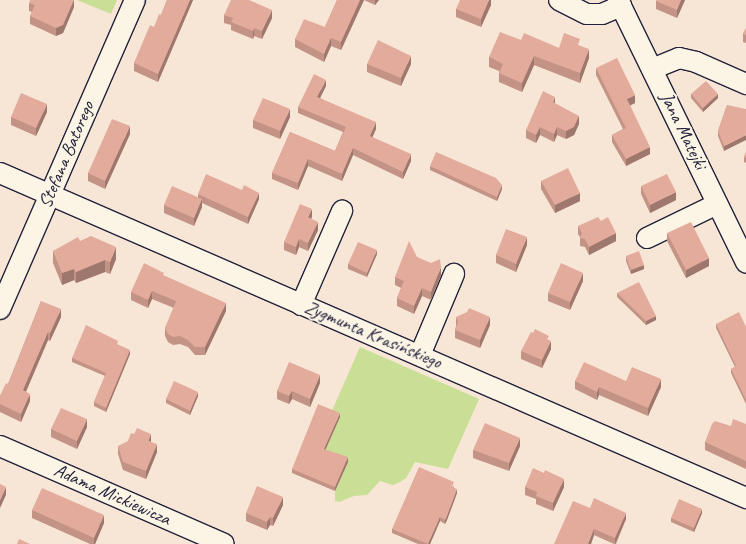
<!DOCTYPE html>
<html>
<head>
<meta charset="utf-8">
<style>
	body { margin:0 }
	#map { position:relative; width:746px; height:544px; overflow:hidden; background:#f7e6d6; font-family:Caveat,sans-serif }
	div>[style] { position:absolute }
	[style*='--x'] { left:calc(var(--x)*1px); top:calc(var(--y)*1px); width:calc(var(--w)*1px); rotate:calc(var(--a)*1deg) }
	.green>* { inset:0; background:#c9df95 }
	.roads { filter:drop-shadow(1px 0 #22223b) drop-shadow(-1px 0 #22223b) drop-shadow(0 1px #22223b) drop-shadow(0 -1px #22223b) }
	.minor>* { height:20px; margin:-10px; padding:0 10px; transform-origin:10px; border-radius:10px; background:#fcf5e5 }
	.wall>* { inset:0; background:#c39386 }
	.shaded-wall>* { inset:0; background:#9f786d }
	.building>* { inset:0; background:#e3ab9c }
	span { translate:-50% -50%; white-space:nowrap; text-align:center; line-height:1.15; -webkit-text-stroke:4px #fcf5e5; paint-order:stroke }
	.street-label { font-size:19px; color:#22223b }
</style>
</head>
<body>
<div id="map">
	<div class="green">
		<div style="clip-path:polygon(77px 0,117px 0,111px 14px)"></div>
		<div style="clip-path:polygon(360px 347px,479px 399px,448px 469px,415px 462px,406px 478px,400px 482px,393px 485px,380px 481px,367px 495px,354px 496px,339px 502px,335px 501px,335px 491px,348px 462px,324px 452px,339px 418px,331px 413px)"></div>
	</div>
	<div class="roads">
		<div class="minor">
			<div style="--x:559;--y:0;--w:31;--a:27"></div>
			<div style="--x:587;--y:14;--w:15;--a:0"></div>
			<div style="--x:602;--y:14;--w:21;--a:-23"></div>
			<div style="--x:618;--y:0;--w:292;--a:64"></div>
			<div style="--x:652;--y:69;--w:29;--a:-22"></div>
			<div style="--x:679;--y:58;--w:17;--a:13"></div>
			<div style="--x:696;--y:62;--w:55;--a:23.7"></div>
			<div style="--x:0;--y:173;--w:814;--a:23.54"></div>
			<div style="--x:647;--y:238;--w:78;--a:-25.9"></div>
			<div style="--x:301;--y:305;--w:103;--a:-66.4"></div>
			<div style="--x:0;--y:309;--w:337;--a:-66.4"></div>
			<div style="--x:420;--y:355;--w:88;--a:-67.2"></div>
			<div style="--x:0;--y:446;--w:244;--a:23.6"></div>
		</div>
	</div>
	<div class="wall">
		<div style="clip-path:polygon(74px 0,74px 7px,63px 33px,56px 36px,30px 24px,30px 16px,32px 12px,29px 11px,29px 3px)"></div>
		<div style="clip-path:polygon(167px 0,193px 0,158px 82px,134px 71px,134px 63px,161px 15px)"></div>
		<div style="clip-path:polygon(337px 0,379px 0,375px 5px,364px 0,341px 50px,331px 46px,324px 62px,295px 47px,295px 39px,325px 27px)"></div>
		<div style="clip-path:polygon(491px 0,491px 5px,481px 27px,456px 17px,456px 9px)"></div>
		<div style="clip-path:polygon(685px 0,677px 18px,656px 9px,656px 1px)"></div>
		<div style="clip-path:polygon(224px 15px,272px 18px,262px 39px,254px 36px,253px 39px,231px 30px,231px 25px,224px 23px)"></div>
		<div style="clip-path:polygon(746px 28px,746px 43px,743px 42px,743px 34px)"></div>
		<div style="clip-path:polygon(521px 40px,559px 48px,580px 46px,589px 58px,580px 83px,534px 65px,522px 92px,499px 82px,499px 71px,489px 67px,489px 57px)"></div>
		<div style="clip-path:polygon(367px 64px,411px 64px,401px 86px,367px 72px)"></div>
		<div style="clip-path:polygon(596px 68px,635px 103px,630px 105px,650px 154px,626px 166px,612px 142px,612px 135px,623px 129px,596px 75px)"></div>
		<div style="clip-path:polygon(326px 86px,320px 98px,376px 129px,372px 137px,411px 161px,403px 179px,353px 155px,342px 181px,308px 166px,298px 190px,272px 179px,272px 173px,290px 132px,335px 151px,343px 132px,298px 113px,298px 107px)"></div>
		<div style="clip-path:polygon(691px 94px,718px 98px,703px 112px,691px 98px)"></div>
		<div style="clip-path:polygon(555px 104px,579px 124px,574px 135px,566px 139px,557px 135px,554px 142px,540px 135px,536px 143px,526px 138px,526px 130px)"></div>
		<div style="clip-path:polygon(727px 105px,724px 151px,718px 136px,718px 131px)"></div>
		<div style="clip-path:polygon(47px 112px,36px 136px,11px 125px,11px 117px)"></div>
		<div style="clip-path:polygon(290px 117px,280px 139px,253px 128px,253px 120px)"></div>
		<div style="clip-path:polygon(130px 134px,105px 189px,88px 181px,88px 173px)"></div>
		<div style="clip-path:polygon(746px 152px,746px 163px,744px 162px,744px 157px)"></div>
		<div style="clip-path:polygon(430px 166px,502px 189px,497px 201px,430px 170px)"></div>
		<div style="clip-path:polygon(541px 181px,580px 201px,555px 213px,541px 189px)"></div>
		<div style="clip-path:polygon(641px 186px,676px 200px,650px 213px,641px 194px)"></div>
		<div style="clip-path:polygon(198px 194px,259px 199px,248px 224px,202px 203px,202px 207px,194px 226px,164px 213px,164px 205px,198px 197px)"></div>
		<div style="clip-path:polygon(312px 217px,311px 219px,318px 230px,308px 251px,299px 247px,296px 255px,284px 250px,284px 242px)"></div>
		<div style="clip-path:polygon(601px 221px,616px 241px,589px 255px,585px 247px,580px 246px,580px 237px,578px 234px,578px 226px)"></div>
		<div style="clip-path:polygon(667px 233px,709px 266px,686px 278px,667px 241px)"></div>
		<div style="clip-path:polygon(80px 241px,116px 259px,110px 274px,105px 272px,76px 283px,74px 280px,62px 285px,53px 263px,53px 251px)"></div>
		<div style="clip-path:polygon(527px 245px,516px 272px,496px 263px,496px 255px)"></div>
		<div style="clip-path:polygon(377px 254px,367px 277px,348px 269px,348px 264px)"></div>
		<div style="clip-path:polygon(626px 256px,644px 269px,631px 274px,626px 261px)"></div>
		<div style="clip-path:polygon(417px 257px,441px 275px,431px 300px,422px 296px,414px 314px,397px 306px,397px 298px,401px 288px,395px 285px,395px 277px)"></div>
		<div style="clip-path:polygon(164px 276px,226px 311px,205px 355px,195px 355px,188px 347px,180px 344px,173px 345px,168px 342px,165px 336px,165px 328px,174px 308px,152px 299px,148px 308px,131px 300px,131px 292px)"></div>
		<div style="clip-path:polygon(583px 281px,570px 310px,548px 301px,548px 293px)"></div>
		<div style="clip-path:polygon(617px 293px,656px 320px,646px 325px,617px 297px)"></div>
		<div style="clip-path:polygon(41px 301px,61px 317px,50px 341px,48px 340px,26px 392px,30px 401px,21px 422px,0 412px,0 396px,8px 384px)"></div>
		<div style="clip-path:polygon(456px 317px,490px 325px,480px 348px,455px 338px,455px 330px,456px 326px)"></div>
		<div style="clip-path:polygon(716px 324px,746px 327px,746px 404px,731px 373px,731px 369px,735px 367px,716px 328px)"></div>
		<div style="clip-path:polygon(549px 340px,551px 349px,542px 368px,521px 359px,521px 351px)"></div>
		<div style="clip-path:polygon(118px 345px,130px 354px,106px 412px,94px 406px,94px 402px,105px 376px,72px 362px,72px 358px)"></div>
		<div style="clip-path:polygon(575px 381px,626px 381px,661px 387px,648px 416px,599px 395px,597px 400px,575px 389px)"></div>
		<div style="clip-path:polygon(320px 383px,310px 407px,292px 399px,289px 404px,277px 399px,277px 391px)"></div>
		<div style="clip-path:polygon(198px 396px,190px 415px,166px 403px,166px 399px)"></div>
		<div style="clip-path:polygon(340px 417px,325px 450px,348px 462px,335px 491px,292px 473px,292px 469px)"></div>
		<div style="clip-path:polygon(746px 424px,746px 469px,705px 450px,705px 442px,731px 426px)"></div>
		<div style="clip-path:polygon(87px 427px,77px 449px,51px 437px,51px 429px)"></div>
		<div style="clip-path:polygon(151px 442px,157px 452px,146px 479px,123px 470px,118px 454px,118px 446px)"></div>
		<div style="clip-path:polygon(520px 446px,509px 471px,473px 458px,473px 450px)"></div>
		<div style="clip-path:polygon(544px 473px,564px 487px,553px 511px,536px 504px,536px 499px,525px 495px,525px 487px)"></div>
		<div style="clip-path:polygon(454px 486px,454px 488px,457px 493px,447px 520px,445px 524px,440px 521px,430px 544px,418px 544px,392px 533px,392px 529px)"></div>
		<div style="clip-path:polygon(283px 505px,273px 526px,270px 525px,267px 530px,246px 521px,246px 513px)"></div>
		<div style="clip-path:polygon(590px 508px,626px 519px,616px 544px,614px 544px,594px 535px,591px 544px,554px 544px)"></div>
		<div style="clip-path:polygon(32px 510px,104px 523px,95px 544px,90px 544px,32px 518px)"></div>
		<div style="clip-path:polygon(702px 513px,694px 532px,671px 522px,671px 518px)"></div>
	</div>
	<div class="shaded-wall">
		<div style="clip-path:polygon(74px 0,74px 7px,63px 33px,56px 36px,56px 28px)"></div>
		<div style="clip-path:polygon(190px 0,193px 0,158px 82px,158px 74px)"></div>
		<div style="clip-path:polygon(360px 0,364px 0,341px 50px,341px 42px)"></div>
		<div style="clip-path:polygon(375px 0,379px 0,375px 5px)"></div>
		<div style="clip-path:polygon(489px 0,491px 0,491px 5px,481px 27px,481px 19px)"></div>
		<div style="clip-path:polygon(681px 0,685px 0,677px 18px,677px 10px)"></div>
		<div style="clip-path:polygon(272px 10px,272px 18px,262px 39px,262px 31px)"></div>
		<div style="clip-path:polygon(254px 28px,254px 36px,253px 39px,253px 31px)"></div>
		<div style="clip-path:polygon(331px 38px,331px 46px,324px 62px,324px 54px)"></div>
		<div style="clip-path:polygon(589px 49px,589px 58px,580px 83px,580px 73px)"></div>
		<div style="clip-path:polygon(411px 56px,411px 64px,401px 86px,401px 78px)"></div>
		<div style="clip-path:polygon(534px 56px,534px 65px,522px 92px,522px 83px)"></div>
		<div style="clip-path:polygon(326px 80px,326px 86px,317px 104px,317px 97px)"></div>
		<div style="clip-path:polygon(718px 94px,718px 98px,703px 112px,703px 108px)"></div>
		<div style="clip-path:polygon(635px 95px,635px 103px,627px 107px,627px 99px)"></div>
		<div style="clip-path:polygon(555px 97px,555px 105px,553px 102px)"></div>
		<div style="clip-path:polygon(47px 104px,47px 112px,36px 136px,36px 128px)"></div>
		<div style="clip-path:polygon(290px 109px,290px 117px,280px 139px,280px 131px)"></div>
		<div style="clip-path:polygon(579px 116px,579px 124px,574px 135px,566px 139px,566px 131px)"></div>
		<div style="clip-path:polygon(376px 122px,376px 129px,370px 143px,370px 136px)"></div>
		<div style="clip-path:polygon(130px 126px,130px 134px,105px 189px,105px 181px)"></div>
		<div style="clip-path:polygon(540px 127px,540px 135px,536px 143px,536px 135px)"></div>
		<div style="clip-path:polygon(557px 127px,557px 135px,554px 142px,554px 134px)"></div>
		<div style="clip-path:polygon(746px 135px,746px 140px,724px 151px,724px 146px)"></div>
		<div style="clip-path:polygon(650px 147px,650px 154px,626px 166px,626px 159px)"></div>
		<div style="clip-path:polygon(353px 148px,353px 155px,342px 181px,342px 174px)"></div>
		<div style="clip-path:polygon(411px 154px,411px 161px,403px 179px,403px 172px)"></div>
		<div style="clip-path:polygon(308px 159px,308px 166px,298px 190px,298px 183px)"></div>
		<div style="clip-path:polygon(502px 185px,502px 189px,497px 201px,497px 197px)"></div>
		<div style="clip-path:polygon(676px 192px,676px 200px,650px 213px,650px 205px)"></div>
		<div style="clip-path:polygon(259px 193px,259px 199px,248px 224px,248px 217px)"></div>
		<div style="clip-path:polygon(580px 193px,580px 201px,555px 213px,555px 205px)"></div>
		<div style="clip-path:polygon(202px 199px,202px 207px,194px 226px,194px 218px)"></div>
		<div style="clip-path:polygon(312px 209px,312px 217px,308px 225px,308px 217px)"></div>
		<div style="clip-path:polygon(318px 222px,318px 230px,308px 251px,308px 243px)"></div>
		<div style="clip-path:polygon(616px 233px,616px 241px,589px 255px,589px 247px)"></div>
		<div style="clip-path:polygon(527px 237px,527px 245px,516px 272px,516px 264px)"></div>
		<div style="clip-path:polygon(299px 239px,299px 247px,296px 255px,296px 247px)"></div>
		<div style="clip-path:polygon(116px 247px,116px 259px,110px 274px,110px 262px)"></div>
		<div style="clip-path:polygon(377px 250px,377px 254px,367px 277px,367px 273px)"></div>
		<div style="clip-path:polygon(709px 258px,709px 266px,686px 278px,686px 270px)"></div>
		<div style="clip-path:polygon(105px 260px,105px 272px,76px 283px,76px 272px)"></div>
		<div style="clip-path:polygon(644px 265px,644px 269px,631px 274px,631px 270px)"></div>
		<div style="clip-path:polygon(441px 267px,441px 275px,431px 300px,431px 292px)"></div>
		<div style="clip-path:polygon(74px 269px,74px 280px,62px 285px,62px 273px)"></div>
		<div style="clip-path:polygon(583px 273px,583px 281px,570px 310px,570px 302px)"></div>
		<div style="clip-path:polygon(422px 288px,422px 296px,414px 314px,414px 306px)"></div>
		<div style="clip-path:polygon(152px 291px,152px 299px,148px 308px,148px 300px)"></div>
		<div style="clip-path:polygon(226px 303px,226px 311px,205px 355px,205px 347px)"></div>
		<div style="clip-path:polygon(61px 309px,61px 317px,50px 341px,50px 333px)"></div>
		<div style="clip-path:polygon(656px 316px,656px 320px,646px 325px,646px 321px)"></div>
		<div style="clip-path:polygon(490px 317px,490px 325px,480px 348px,480px 340px)"></div>
		<div style="clip-path:polygon(48px 332px,48px 340px,23px 398px,23px 390px)"></div>
		<div style="clip-path:polygon(551px 341px,551px 349px,542px 368px,542px 360px)"></div>
		<div style="clip-path:polygon(130px 350px,130px 354px,106px 412px,106px 408px)"></div>
		<div style="clip-path:polygon(320px 375px,320px 383px,310px 407px,310px 399px)"></div>
		<div style="clip-path:polygon(661px 379px,661px 387px,648px 416px,648px 408px)"></div>
		<div style="clip-path:polygon(599px 387px,599px 395px,597px 400px,597px 392px)"></div>
		<div style="clip-path:polygon(292px 391px,292px 399px,289px 404px,289px 396px)"></div>
		<div style="clip-path:polygon(198px 392px,198px 396px,190px 415px,190px 411px)"></div>
		<div style="clip-path:polygon(30px 394px,30px 401px,21px 422px,21px 414px)"></div>
		<div style="clip-path:polygon(340px 413px,340px 417px,324px 453px,324px 449px)"></div>
		<div style="clip-path:polygon(87px 419px,87px 427px,77px 449px,77px 441px)"></div>
		<div style="clip-path:polygon(151px 434px,151px 442px,148px 441px)"></div>
		<div style="clip-path:polygon(520px 438px,520px 446px,509px 471px,509px 463px)"></div>
		<div style="clip-path:polygon(157px 444px,157px 452px,146px 479px,146px 471px)"></div>
		<div style="clip-path:polygon(348px 457px,348px 462px,335px 491px,335px 487px)"></div>
		<div style="clip-path:polygon(564px 479px,564px 487px,553px 511px,553px 503px)"></div>
		<div style="clip-path:polygon(6px 487px,6px 495px,0 508px,0 500px)"></div>
		<div style="clip-path:polygon(457px 489px,457px 493px,447px 520px,445px 524px,445px 520px)"></div>
		<div style="clip-path:polygon(283px 497px,283px 505px,273px 526px,273px 518px)"></div>
		<div style="clip-path:polygon(702px 509px,702px 513px,694px 532px,694px 528px)"></div>
		<div style="clip-path:polygon(626px 513px,626px 519px,615px 544px,615px 538px)"></div>
		<div style="clip-path:polygon(104px 515px,104px 523px,95px 544px,94px 544px,94px 538px)"></div>
		<div style="clip-path:polygon(270px 517px,270px 525px,267px 530px,267px 522px)"></div>
		<div style="clip-path:polygon(440px 517px,440px 521px,430px 544px,428px 544px)"></div>
		<div style="clip-path:polygon(594px 529px,594px 535px,591px 544px,588px 544px)"></div>
	</div>
	<div class="building">
		<div style="clip-path:polygon(30px 0,74px 0,63px 25px,56px 28px,30px 16px,35px 5px,29px 3px)"></div>
		<div style="clip-path:polygon(167px 0,190px 0,158px 74px,134px 63px,150px 25px,154px 27px,159px 14px,161px 15px)"></div>
		<div style="clip-path:polygon(231px 0,249px 0,272px 10px,262px 31px,254px 28px,253px 31px,231px 22px,233px 18px,224px 15px)"></div>
		<div style="clip-path:polygon(337px 0,360px 0,341px 42px,331px 38px,324px 54px,295px 39px,304px 19px,325px 27px)"></div>
		<div style="clip-path:polygon(460px 0,489px 0,481px 19px,456px 9px)"></div>
		<div style="clip-path:polygon(656px 0,681px 0,677px 10px,656px 1px)"></div>
		<div style="clip-path:polygon(746px 28px,746px 35px,743px 34px)"></div>
		<div style="clip-path:polygon(500px 32px,521px 40px,524px 33px,559px 48px,564px 33px,580px 39px,578px 45px,589px 49px,580px 73px,534px 56px,522px 83px,499px 73px,503px 64px,489px 57px)"></div>
		<div style="clip-path:polygon(378px 40px,411px 56px,401px 78px,367px 64px)"></div>
		<div style="clip-path:polygon(617px 58px,635px 95px,627px 99px,650px 147px,626px 159px,612px 135px,626px 128px,596px 68px)"></div>
		<div style="clip-path:polygon(314px 74px,326px 80px,317px 97px,376px 122px,370px 136px,411px 154px,403px 172px,353px 148px,342px 174px,308px 159px,298px 183px,272px 173px,290px 132px,335px 151px,346px 127px,298px 107px)"></div>
		<div style="clip-path:polygon(706px 81px,718px 94px,703px 108px,691px 94px)"></div>
		<div style="clip-path:polygon(543px 91px,555px 97px,553px 102px,579px 116px,574px 127px,566px 131px,557px 127px,554px 134px,540px 127px,536px 135px,526px 130px)"></div>
		<div style="clip-path:polygon(21px 93px,47px 104px,36px 128px,11px 117px)"></div>
		<div style="clip-path:polygon(263px 98px,290px 109px,280px 131px,253px 120px)"></div>
		<div style="clip-path:polygon(727px 105px,746px 109px,746px 135px,724px 146px,718px 131px)"></div>
		<div style="clip-path:polygon(112px 119px,130px 126px,105px 181px,88px 173px)"></div>
		<div style="clip-path:polygon(436px 152px,496px 178px,502px 185px,497px 197px,430px 166px)"></div>
		<div style="clip-path:polygon(746px 152px,746px 158px,744px 157px)"></div>
		<div style="clip-path:polygon(568px 168px,580px 193px,555px 205px,541px 181px)"></div>
		<div style="clip-path:polygon(206px 174px,242px 190px,244px 185px,259px 193px,248px 217px,198px 194px)"></div>
		<div style="clip-path:polygon(667px 174px,676px 192px,650px 205px,641px 186px)"></div>
		<div style="clip-path:polygon(172px 186px,202px 199px,194px 218px,164px 205px)"></div>
		<div style="clip-path:polygon(300px 204px,312px 209px,308px 217px,318px 222px,308px 243px,299px 239px,296px 247px,284px 242px)"></div>
		<div style="clip-path:polygon(598px 217px,601px 221px,608px 217px,616px 233px,589px 247px,585px 239px,580px 238px,582px 233px,578px 226px)"></div>
		<div style="clip-path:polygon(691px 222px,709px 258px,686px 270px,667px 233px)"></div>
		<div style="clip-path:polygon(506px 229px,527px 237px,516px 264px,496px 255px)"></div>
		<div style="clip-path:polygon(91px 236px,116px 247px,110px 262px,105px 260px,76px 272px,74px 269px,62px 273px,53px 251px,78px 237px,80px 241px)"></div>
		<div style="clip-path:polygon(409px 241px,417px 257px,431px 263px,440px 259px,441px 267px,431px 292px,422px 288px,414px 306px,397px 298px,404px 281px,395px 277px)"></div>
		<div style="clip-path:polygon(358px 242px,377px 250px,367px 273px,348px 264px)"></div>
		<div style="clip-path:polygon(639px 251px,644px 265px,631px 270px,626px 256px)"></div>
		<div style="clip-path:polygon(144px 263px,164px 273px,163px 275px,226px 303px,205px 347px,195px 347px,188px 340px,180px 336px,173px 337px,168px 334px,165px 328px,176px 301px,152px 291px,148px 300px,131px 292px)"></div>
		<div style="clip-path:polygon(561px 263px,583px 273px,570px 302px,548px 293px)"></div>
		<div style="clip-path:polygon(639px 282px,656px 316px,646px 321px,617px 293px)"></div>
		<div style="clip-path:polygon(41px 301px,61px 309px,50px 333px,48px 332px,23px 390px,30px 394px,21px 414px,0 404px,0 396px,6px 383px,8px 384px)"></div>
		<div style="clip-path:polygon(469px 308px,490px 317px,480px 340px,455px 330px,458px 322px,456px 317px,467px 312px)"></div>
		<div style="clip-path:polygon(739px 312px,746px 327px,746px 400px,731px 369px,736px 366px,716px 324px)"></div>
		<div style="clip-path:polygon(86px 325px,118px 341px,117px 344px,130px 350px,106px 408px,94px 402px,106px 373px,72px 358px)"></div>
		<div style="clip-path:polygon(535px 329px,549px 336px,547px 339px,551px 341px,542px 360px,521px 351px,531px 332px,533px 333px)"></div>
		<div style="clip-path:polygon(289px 362px,320px 375px,310px 399px,292px 391px,289px 396px,277px 391px)"></div>
		<div style="clip-path:polygon(584px 362px,626px 381px,632px 367px,661px 379px,648px 408px,599px 387px,597px 392px,575px 381px)"></div>
		<div style="clip-path:polygon(174px 381px,198px 392px,190px 411px,166px 399px)"></div>
		<div style="clip-path:polygon(318px 404px,340px 413px,324px 449px,348px 457px,335px 487px,292px 469px)"></div>
		<div style="clip-path:polygon(61px 408px,87px 419px,77px 441px,51px 429px)"></div>
		<div style="clip-path:polygon(733px 419px,746px 424px,746px 461px,705px 442px,712px 424px,715px 421px,731px 426px)"></div>
		<div style="clip-path:polygon(485px 423px,520px 438px,509px 463px,473px 450px)"></div>
		<div style="clip-path:polygon(137px 428px,151px 434px,148px 441px,157px 444px,146px 471px,123px 462px,118px 446px,128px 441px,131px 433px,134px 434px)"></div>
		<div style="clip-path:polygon(419px 467px,454px 482px,452px 487px,457px 489px,447px 516px,445px 520px,440px 517px,428px 544px,392px 529px)"></div>
		<div style="clip-path:polygon(533px 468px,544px 473px,545px 470px,564px 479px,553px 503px,536px 496px,537px 492px,525px 487px)"></div>
		<div style="clip-path:polygon(0 484px,6px 487px,0 500px)"></div>
		<div style="clip-path:polygon(257px 486px,283px 497px,273px 518px,270px 517px,267px 522px,246px 513px)"></div>
		<div style="clip-path:polygon(42px 488px,104px 515px,94px 538px,32px 510px)"></div>
		<div style="clip-path:polygon(594px 498px,626px 513px,615px 538px,594px 529px,588px 544px,554px 544px,573px 501px,590px 508px)"></div>
		<div style="clip-path:polygon(679px 499px,702px 509px,694px 528px,671px 518px)"></div>
		<div style="clip-path:polygon(19px 539px,30px 544px,17px 544px)"></div>
	</div>
	<div class="street-label">
		<span style="left:683px;top:131px;rotate:64deg">Jana Matejki</span>
		<span style="left:67px;top:155px;rotate:-67deg">Stefana Batorego</span>
		<span style="left:373px;top:335px;rotate:23deg">Zygmunta Krasińskiego</span>
		<span style="left:112px;top:495px;rotate:24deg">Adama Mickiewicza</span>
	</div>
</div>
</body>
</html>
